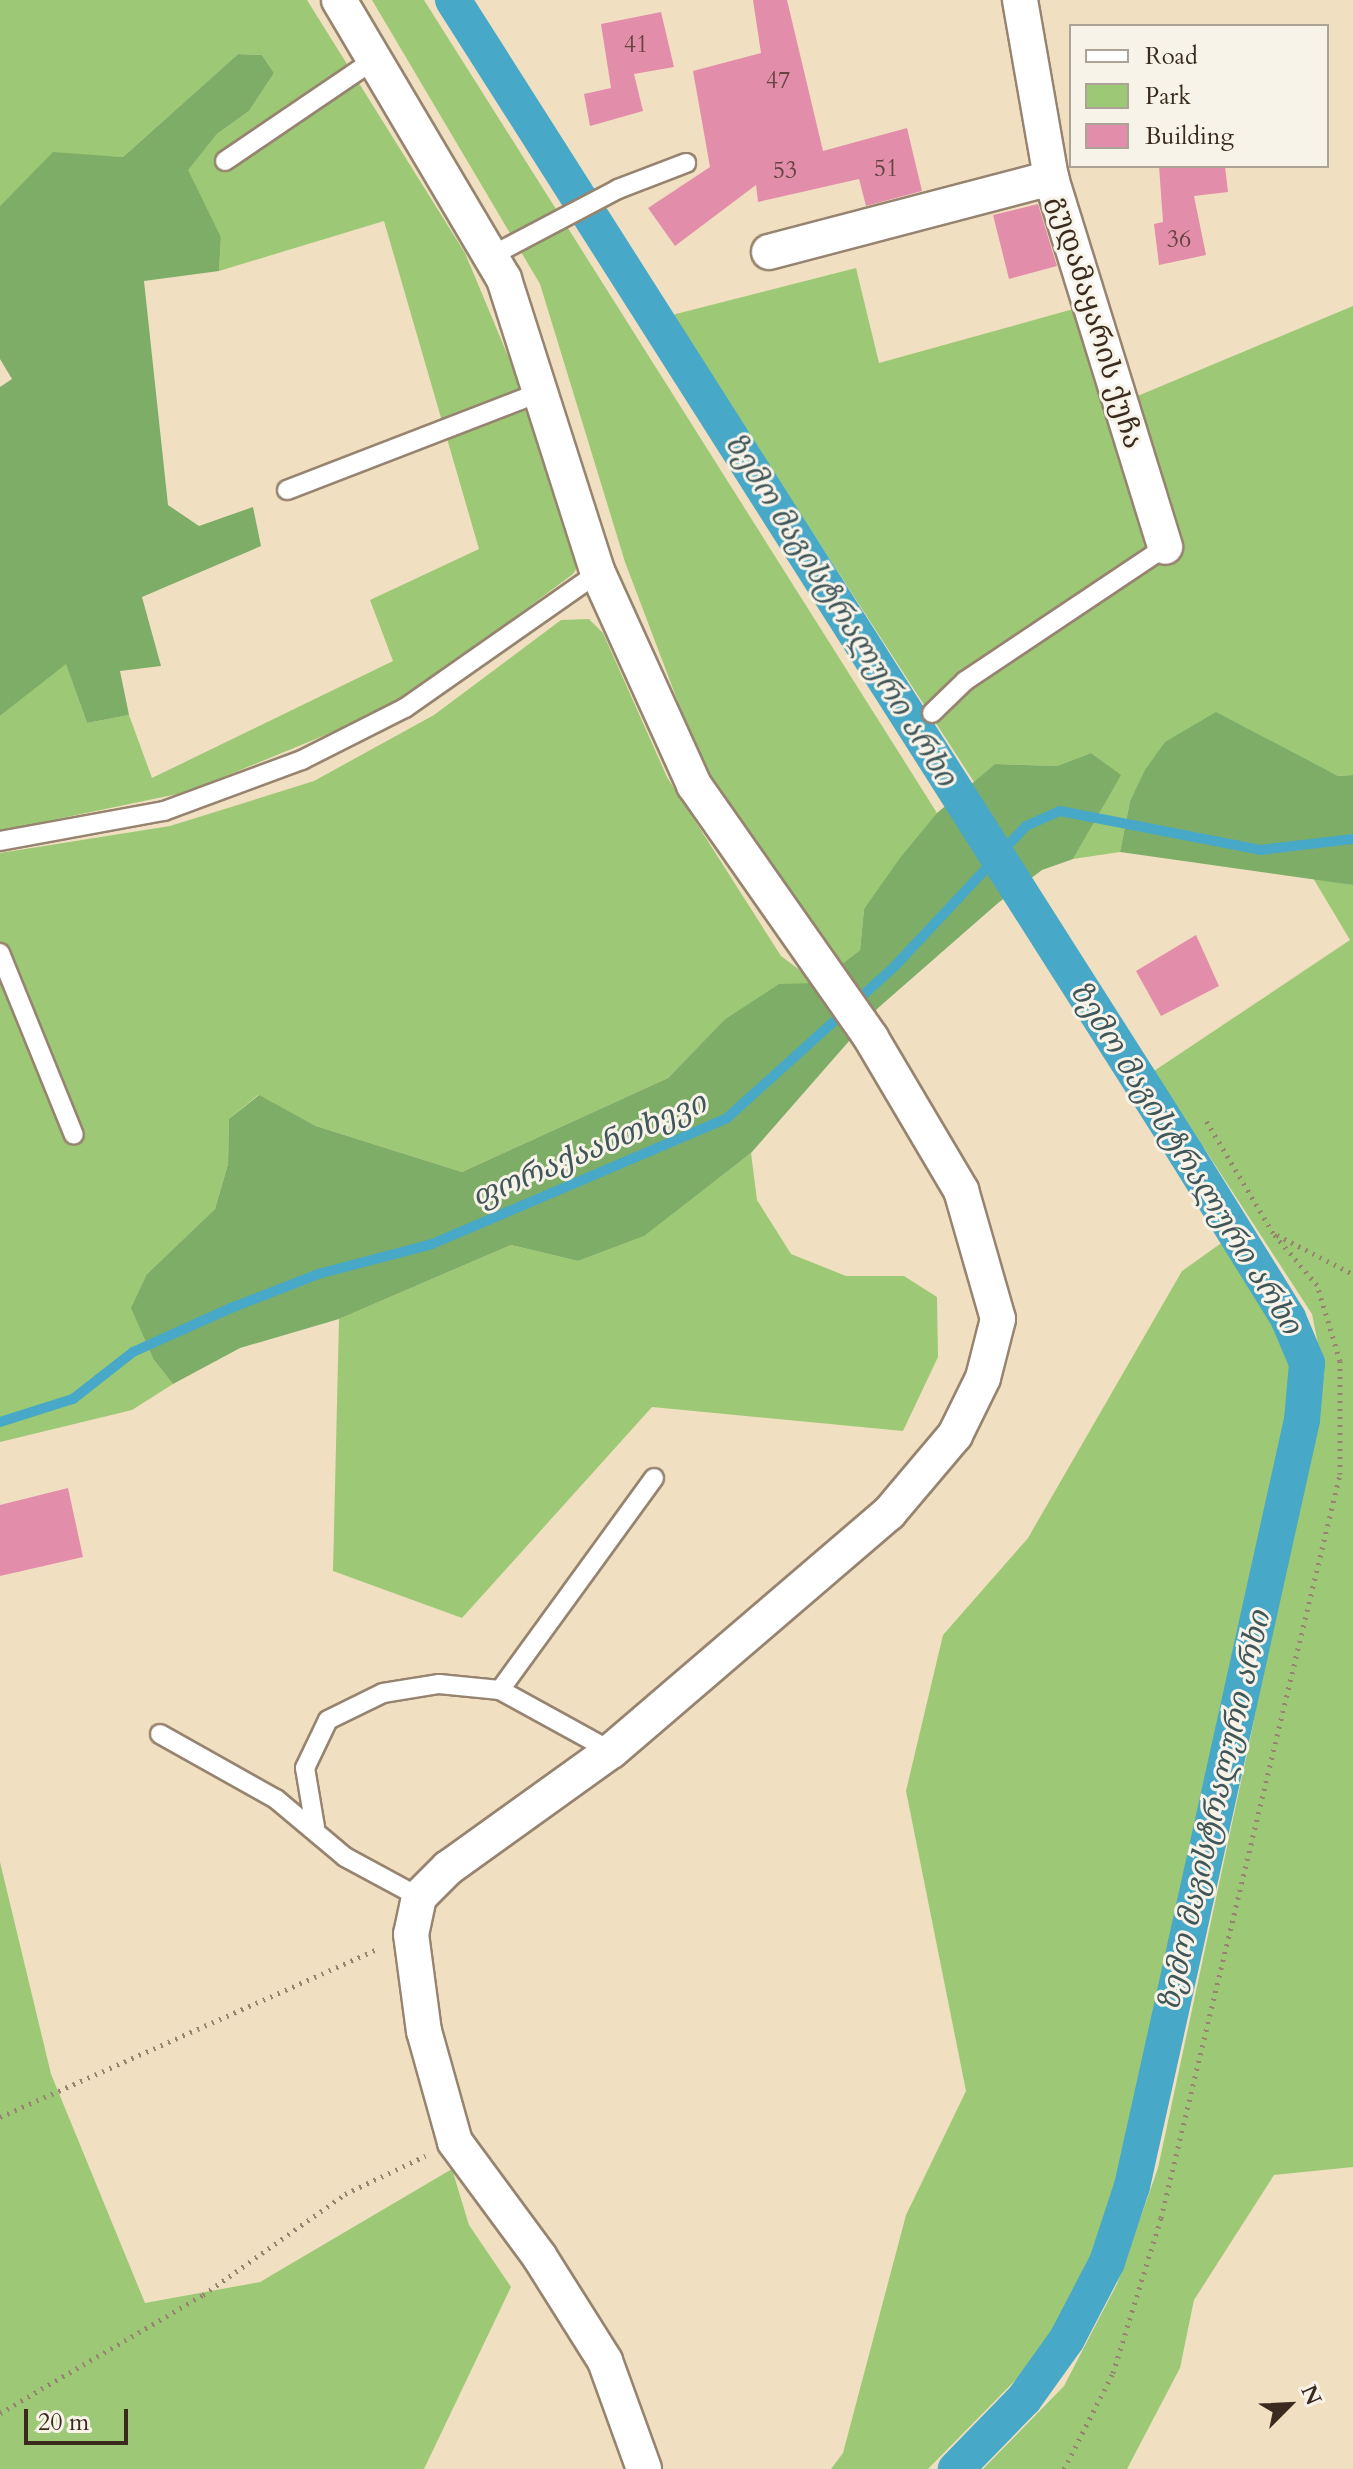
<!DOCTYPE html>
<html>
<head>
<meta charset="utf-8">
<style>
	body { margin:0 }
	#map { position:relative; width:1353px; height:2469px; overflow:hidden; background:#f1dfc1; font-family:Cardo,"Noto Serif Georgian",serif }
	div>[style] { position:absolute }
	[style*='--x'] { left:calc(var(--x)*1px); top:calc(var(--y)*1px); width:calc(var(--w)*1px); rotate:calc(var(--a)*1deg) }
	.green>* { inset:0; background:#9dc976 }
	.forest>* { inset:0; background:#7ead67 }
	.stream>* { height:10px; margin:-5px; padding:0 5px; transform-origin:5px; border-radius:5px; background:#48a8c7 }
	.canal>* { height:36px; margin:-18px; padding:0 18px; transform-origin:18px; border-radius:18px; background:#48a8c7 }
	.building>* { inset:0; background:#e28eab }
	.path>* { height:5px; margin-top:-2.5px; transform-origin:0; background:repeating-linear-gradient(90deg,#968470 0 2px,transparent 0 8px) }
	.roads { filter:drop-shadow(2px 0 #968470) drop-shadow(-2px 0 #968470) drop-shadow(0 2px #968470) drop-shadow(0 -2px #968470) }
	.service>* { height:18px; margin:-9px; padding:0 9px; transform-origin:9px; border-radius:9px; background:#fff }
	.minor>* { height:34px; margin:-17px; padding:0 17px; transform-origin:17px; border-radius:17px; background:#fff }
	span { translate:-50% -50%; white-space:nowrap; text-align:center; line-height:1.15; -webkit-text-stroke:6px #f7f3e8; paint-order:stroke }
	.number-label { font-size:24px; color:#654341 }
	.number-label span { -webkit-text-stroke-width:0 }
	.street-label { font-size:28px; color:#3b2a1e }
	.water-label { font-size:30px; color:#405659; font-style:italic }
	.legend { position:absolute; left:1069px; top:24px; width:260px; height:144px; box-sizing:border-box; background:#f7f3e8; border:2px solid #aca397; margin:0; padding:10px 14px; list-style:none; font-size:24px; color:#3b2a1e }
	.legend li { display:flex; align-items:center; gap:16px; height:40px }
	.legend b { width:40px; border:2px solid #aca397 }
	.north { position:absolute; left:1249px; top:2365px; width:80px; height:80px; -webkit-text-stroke:6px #f7f3e8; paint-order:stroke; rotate:66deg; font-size:22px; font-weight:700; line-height:32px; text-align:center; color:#3b2a1e }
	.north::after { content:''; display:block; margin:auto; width:28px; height:36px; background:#3b2a1e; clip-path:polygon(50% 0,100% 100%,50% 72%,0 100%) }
	.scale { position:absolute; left:24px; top:2409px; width:104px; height:36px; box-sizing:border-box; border:4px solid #3b2a1e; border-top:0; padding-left:10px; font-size:24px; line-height:28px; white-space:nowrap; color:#3b2a1e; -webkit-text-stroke:6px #f7f3e8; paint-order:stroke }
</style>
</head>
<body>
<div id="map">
	<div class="green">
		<div style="clip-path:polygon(0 0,307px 0,465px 253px,521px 387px,582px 560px,573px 574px,409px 696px,357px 722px,187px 792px,0 831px,0 716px,66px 663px,87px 723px,129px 715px,152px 778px,393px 661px,370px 600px,479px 549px,384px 221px,219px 271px,221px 237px,187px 170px,217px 134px,249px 111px,274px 73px,262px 55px,238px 54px,123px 157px,53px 153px,0 206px)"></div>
		<div style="clip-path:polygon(372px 0,424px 0,937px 813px,864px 909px,860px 950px,840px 966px,703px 768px,625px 562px,540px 284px)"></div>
		<div style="clip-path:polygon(856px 268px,879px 363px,1077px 308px,1104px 410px,1353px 306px,1353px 775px,1338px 776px,1297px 756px,1165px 742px,1130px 801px,1120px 852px,1073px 859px,1120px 775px,1091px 753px,1057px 766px,995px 764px,974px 782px,672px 315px)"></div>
		<div style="clip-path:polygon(589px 619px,603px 633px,667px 777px,781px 956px,817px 983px,724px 1020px,668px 1078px,462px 1172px,316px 1126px,258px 1095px,229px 1119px,228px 1164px,215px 1209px,147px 1274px,154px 1360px,173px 1384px,132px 1410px,0 1442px,0 853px,170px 826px,314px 781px,434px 715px,561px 620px)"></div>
		<div style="clip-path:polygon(1313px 878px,1353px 885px,1353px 2167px,1274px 2175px,1194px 2300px,1180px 2368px,1127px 2469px,983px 2469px,1064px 2386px,1117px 2284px,1158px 2168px,1251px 1735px,1322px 1364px,1312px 1314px,1154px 1071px,1350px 940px)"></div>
		<div style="clip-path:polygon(751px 1153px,757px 1200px,791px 1254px,846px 1276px,904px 1276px,937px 1297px,938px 1357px,903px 1431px,652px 1407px,462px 1618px,333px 1571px,339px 1319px,511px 1245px,578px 1261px,643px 1236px)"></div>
		<div style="clip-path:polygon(1227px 1239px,1286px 1334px,1296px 1377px,1134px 2124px,1097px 2265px,1045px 2350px,928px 2469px,831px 2469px,843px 2453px,906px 2215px,966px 2091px,906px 1791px,943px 1635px,1028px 1538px,1182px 1271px)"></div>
		<div style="clip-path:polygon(0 1862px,51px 2074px,145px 2303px,260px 2282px,452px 2169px,469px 2225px,511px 2287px,424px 2469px,0 2469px)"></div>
	</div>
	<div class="forest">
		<div style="clip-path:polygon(238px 54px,262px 55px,274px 73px,249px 111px,217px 134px,188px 170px,221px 237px,219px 271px,144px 281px,168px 505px,199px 526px,253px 507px,261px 546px,142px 597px,161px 666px,120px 671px,129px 715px,87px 723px,66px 664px,0 716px,0 387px,12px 379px,0 359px,0 206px,53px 152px,123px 157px)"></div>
		<div style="clip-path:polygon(1216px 712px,1338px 776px,1353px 775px,1353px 885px,1120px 852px,1130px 801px,1145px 770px,1165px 742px)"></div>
		<div style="clip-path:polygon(1091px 753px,1121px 775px,1073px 859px,1042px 870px,998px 903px,878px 1008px,751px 1153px,644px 1236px,578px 1261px,511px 1245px,339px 1319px,240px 1348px,173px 1384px,154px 1360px,131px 1308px,147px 1274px,215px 1209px,228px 1164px,229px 1119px,259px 1095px,316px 1126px,462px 1172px,668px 1078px,724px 1020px,779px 984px,818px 983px,860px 950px,864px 909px,900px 858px,937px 813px,995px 764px,1057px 766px)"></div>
	</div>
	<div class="stream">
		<div style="--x:0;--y:1422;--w:77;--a:-17.5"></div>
		<div style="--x:73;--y:1399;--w:76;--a:-38.1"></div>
		<div style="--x:133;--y:1352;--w:107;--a:-24.2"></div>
		<div style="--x:231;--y:1308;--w:93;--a:-21.3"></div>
		<div style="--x:318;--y:1274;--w:118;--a:-14.7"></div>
		<div style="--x:432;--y:1244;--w:321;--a:-23.1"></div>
		<div style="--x:727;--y:1118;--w:225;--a:-42.1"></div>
		<div style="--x:894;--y:967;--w:193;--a:-46.9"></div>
		<div style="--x:1026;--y:826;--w:37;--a:-24"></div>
		<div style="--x:1060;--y:811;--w:204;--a:11"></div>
		<div style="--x:1260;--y:850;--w:94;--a:-6.7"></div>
	</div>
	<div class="canal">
		<div style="--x:453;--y:0;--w:1368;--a:57.56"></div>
		<div style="--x:1187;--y:1155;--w:192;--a:58.2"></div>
		<div style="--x:1288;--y:1318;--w:49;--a:67.1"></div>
		<div style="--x:1307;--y:1363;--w:57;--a:95"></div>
		<div style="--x:1302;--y:1420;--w:785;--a:102.51"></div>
		<div style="--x:1132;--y:2186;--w:80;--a:108.2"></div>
		<div style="--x:1107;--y:2262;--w:87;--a:117.5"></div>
		<div style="--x:1067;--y:2339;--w:74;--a:125.6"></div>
		<div style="--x:1024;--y:2399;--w:98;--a:134.2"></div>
	</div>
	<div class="building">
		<div style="clip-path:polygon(753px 0,787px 0,823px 151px,907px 128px,922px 191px,866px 206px,859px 179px,758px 202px,756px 185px,675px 246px,648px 208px,710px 167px,693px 71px,761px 53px)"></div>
		<div style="clip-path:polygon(661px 12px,674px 67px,634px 74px,643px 111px,590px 126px,584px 94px,611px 88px,601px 24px)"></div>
		<div style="clip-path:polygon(1159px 166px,1225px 166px,1228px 192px,1194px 196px,1206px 255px,1159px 265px,1154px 224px,1163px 222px)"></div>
		<div style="clip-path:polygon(1038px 204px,1057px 266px,1009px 279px,993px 215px)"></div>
		<div style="clip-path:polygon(1196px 935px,1219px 986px,1161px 1016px,1136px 971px)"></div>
		<div style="clip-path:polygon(68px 1488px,83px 1557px,0 1576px,0 1505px)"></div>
	</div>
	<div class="path">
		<div style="--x:1277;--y:1235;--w:85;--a:27.2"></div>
		<div style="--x:0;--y:2117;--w:415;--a:-24"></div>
		<div style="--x:0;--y:2413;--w:235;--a:-30.2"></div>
		<div style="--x:203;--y:2295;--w:174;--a:-35.4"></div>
		<div style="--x:345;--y:2194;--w:89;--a:-25.4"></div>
		<div style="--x:1064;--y:2469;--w:108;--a:-63"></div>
		<div style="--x:1113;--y:2373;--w:162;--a:-72.8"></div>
		<div style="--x:1161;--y:2218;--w:765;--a:-76.47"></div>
		<div style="--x:1340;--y:1474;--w:113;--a:-90"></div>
		<div style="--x:1340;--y:1361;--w:79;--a:-106.8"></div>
		<div style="--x:1317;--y:1285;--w:68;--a:-130.2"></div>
		<div style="--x:1273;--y:1233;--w:131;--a:-120.7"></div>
	</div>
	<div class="roads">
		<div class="service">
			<div style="--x:225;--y:161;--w:181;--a:-34.2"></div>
			<div style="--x:491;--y:256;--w:144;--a:-27.8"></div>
			<div style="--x:618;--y:189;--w:73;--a:-20.9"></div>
			<div style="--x:287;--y:490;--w:275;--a:-21.1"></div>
			<div style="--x:932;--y:713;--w:46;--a:-44.1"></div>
			<div style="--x:965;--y:681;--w:241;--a:-33.8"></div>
			<div style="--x:0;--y:841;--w:167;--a:-10.4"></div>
			<div style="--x:164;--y:811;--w:147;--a:-20.3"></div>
			<div style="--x:302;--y:760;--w:115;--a:-26.8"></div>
			<div style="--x:405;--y:708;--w:236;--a:-35"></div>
			<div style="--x:0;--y:953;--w:196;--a:67.9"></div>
			<div style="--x:500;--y:1690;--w:262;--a:-54"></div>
			<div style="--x:160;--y:1734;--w:133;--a:29.3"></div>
			<div style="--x:276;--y:1799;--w:90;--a:40"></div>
			<div style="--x:345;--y:1857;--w:84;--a:28.4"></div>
			<div style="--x:315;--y:1827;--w:60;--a:-99.6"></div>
			<div style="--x:305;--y:1768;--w:53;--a:-64.4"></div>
			<div style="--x:328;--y:1720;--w:61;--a:-26.1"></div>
			<div style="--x:383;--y:1693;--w:57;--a:-9.1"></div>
			<div style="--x:439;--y:1684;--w:61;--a:5.6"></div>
			<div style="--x:500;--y:1690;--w:127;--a:28.8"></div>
		</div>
		<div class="minor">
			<div style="--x:339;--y:0;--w:324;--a:59.4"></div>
			<div style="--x:504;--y:279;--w:309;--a:72.3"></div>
			<div style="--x:598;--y:573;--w:233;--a:65.6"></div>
			<div style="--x:694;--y:785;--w:309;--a:55"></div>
			<div style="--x:871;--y:1038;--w:177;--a:59.4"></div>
			<div style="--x:961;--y:1190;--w:134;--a:74"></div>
			<div style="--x:998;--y:1319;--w:61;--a:104.3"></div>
			<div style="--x:983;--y:1378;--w:64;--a:116.2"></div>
			<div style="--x:955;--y:1435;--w:102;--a:130.2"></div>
			<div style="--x:889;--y:1513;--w:366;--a:139.4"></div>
			<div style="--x:611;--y:1751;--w:201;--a:144.3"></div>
			<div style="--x:448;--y:1868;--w:41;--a:135"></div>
			<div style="--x:419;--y:1897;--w:38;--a:102"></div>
			<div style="--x:411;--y:1934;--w:98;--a:82.4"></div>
			<div style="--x:424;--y:2031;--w:115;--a:74.4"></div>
			<div style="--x:455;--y:2142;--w:142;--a:53.6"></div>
			<div style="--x:539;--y:2256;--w:124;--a:57.8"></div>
			<div style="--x:605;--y:2361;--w:115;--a:70.1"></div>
			<div style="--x:1020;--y:0;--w:181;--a:80.1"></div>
			<div style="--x:1051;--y:178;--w:386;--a:72.8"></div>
			<div style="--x:769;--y:252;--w:292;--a:-14.7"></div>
		</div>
	</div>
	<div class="number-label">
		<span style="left:636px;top:45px">41</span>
		<span style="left:778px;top:81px">47</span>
		<span style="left:886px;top:169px">51</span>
		<span style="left:785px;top:171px">53</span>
		<span style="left:1179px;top:240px">36</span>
	</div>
	<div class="street-label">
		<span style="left:1096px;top:322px;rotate:73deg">გუდამაყარის ქუჩა</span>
	</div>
	<div class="water-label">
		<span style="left:840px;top:610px;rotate:58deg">ზემო მაგისტრალური არხი</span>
		<span style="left:589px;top:1151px;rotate:-23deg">ფორაქაანთხევი</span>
		<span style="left:1185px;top:1158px;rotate:58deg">ზემო მაგისტრალური არხი</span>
		<span style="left:1215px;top:1811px;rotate:-77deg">ზემო მაგისტრალური არხი</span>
	</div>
	<ul class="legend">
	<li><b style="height:10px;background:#fff"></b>Road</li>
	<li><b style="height:22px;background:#9dc976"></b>Park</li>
	<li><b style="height:22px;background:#e28eab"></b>Building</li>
	</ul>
	<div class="north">N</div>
	<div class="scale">20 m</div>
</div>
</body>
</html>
